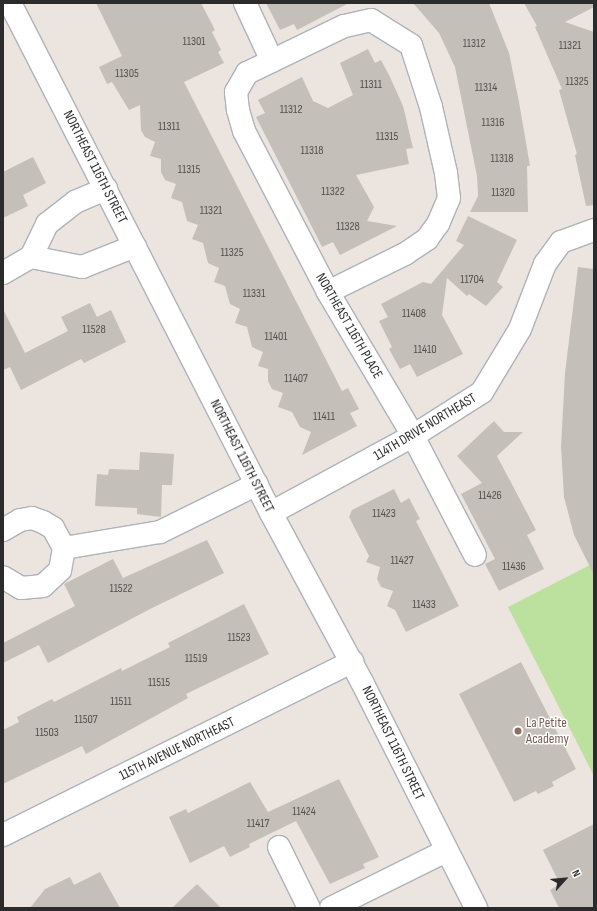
<!DOCTYPE html>
<html>
<head>
<meta charset="utf-8">
<style>
	body { margin:0 }
	#map { position:relative; width:597px; height:911px; overflow:hidden; background:#ece4de; font-family:"Sofia Sans Condensed",sans-serif }
	div>[style] { position:absolute }
	[style*='--x'] { left:calc(var(--x)*1px); top:calc(var(--y)*1px); width:calc(var(--w)*1px); rotate:calc(var(--a)*1deg) }
	.green>* { inset:0; background:#bce09d }
	.building>* { inset:0; background:#c5bfb9 }
	.roads { filter:drop-shadow(1px 0 #aeb2bb) drop-shadow(-1px 0 #aeb2bb) drop-shadow(0 1px #aeb2bb) drop-shadow(0 -1px #aeb2bb) }
	.minor>* { height:22px; margin:-11px; padding:0 11px; transform-origin:11px; border-radius:11px; background:#fff }
	.dots>* { width:11px; height:11px; translate:-50% -50%; box-sizing:border-box; border:2px solid #fff; border-radius:50% }
	span { translate:-50% -50%; white-space:nowrap; text-align:center; line-height:1.15; -webkit-text-stroke:3px #fff; paint-order:stroke }
	.number-label { font-size:12px; color:#52504e }
	.number-label span { -webkit-text-stroke-width:0 }
	.street-label { font-size:14px; color:#2b2b2b }
	.education-label { font-size:14px; color:#785e54 }
	.left { translate:0 -50%; text-align:left }
	.frame { position:absolute; inset:0; border:4px solid #2b2b2b; pointer-events:none }
	.north { position:absolute; left:545px; top:859px; width:40px; height:40px; -webkit-text-stroke:3px #fff; paint-order:stroke; rotate:63deg; font-size:11px; font-weight:700; line-height:16px; text-align:center; color:#2b2b2b }
	.north::after { content:''; display:block; margin:auto; width:14px; height:18px; background:#2b2b2b; clip-path:polygon(50% 0,100% 100%,50% 72%,0 100%) }
</style>
</head>
<body>
<div id="map">
	<div class="green">
		<div style="clip-path:polygon(594px 563px,594px 776px,508px 607px)"></div>
	</div>
	<div class="building">
		<div style="clip-path:polygon(96px 3px,201px 3px,215px 30px,212px 32px,221px 50px,218px 52px,224px 63px,184px 82px,342px 391px,348px 388px,359px 409px,350px 413px,357px 426px,302px 455px,311px 432px,300px 427px,292px 412px,278px 407px,283px 393px,272px 389px,268px 381px,268px 369px,258px 366px,263px 352px,252px 347px,247px 327px,235px 323px,240px 309px,230px 304px,225px 286px,214px 282px,219px 268px,208px 263px,203px 243px,192px 239px,198px 225px,187px 221px,182px 202px,171px 198px,176px 184px,165px 180px,161px 172px,161px 159px,150px 156px,155px 142px,145px 137px,141px 130px,140px 105px,129px 110px,112px 82px,107px 84px,99px 67px,122px 56px)"></div>
		<div style="clip-path:polygon(266px 3px,349px 3px,297px 30px,294px 24px,280px 30px)"></div>
		<div style="clip-path:polygon(413px 3px,489px 3px,509px 53px,519px 102px,530px 166px,527px 166px,528px 212px,470px 212px,478px 196px,477px 176px,455px 67px,439px 33px)"></div>
		<div style="clip-path:polygon(524px 3px,594px 3px,594px 7px,565px 22px,594px 32px,594px 205px,586px 206px,575px 155px,577px 154px,559px 90px,562px 89px,535px 27px,537px 26px)"></div>
		<div style="clip-path:polygon(368px 49px,375px 63px,381px 60px,390px 77px,403px 106px,413px 148px,406px 149px,409px 164px,356px 175px,374px 207px,367px 221px,397px 226px,340px 255px,333px 242px,322px 247px,312px 227px,256px 117px,265px 113px,258px 100px,302px 77px,313px 101px,328px 108px,353px 95px,340px 63px)"></div>
		<div style="clip-path:polygon(33px 157px,46px 183px,23px 195px,28px 206px,3px 218px,3px 172px)"></div>
		<div style="clip-path:polygon(468px 216px,517px 240px,497px 282px,503px 287px,486px 306px,469px 294px,467px 296px,447px 278px,442px 315px,463px 354px,417px 377px,410px 364px,400px 369px,389px 349px,392px 347px,379px 321px,388px 317px,381px 304px,423px 282px,431px 284px,464px 245px,456px 241px)"></div>
		<div style="clip-path:polygon(578px 267px,594px 269px,594px 575px,574px 535px,564px 497px,561px 447px,565px 373px)"></div>
		<div style="clip-path:polygon(90px 303px,97px 317px,111px 310px,126px 342px,84px 363px,81px 359px,21px 390px,10px 367px,3px 370px,3px 309px,25px 353px,68px 331px,61px 317px)"></div>
		<div style="clip-path:polygon(494px 421px,504px 432px,523px 432px,497px 456px,536px 530px,527px 535px,544px 569px,499px 591px,485px 564px,495px 559px,461px 494px,482px 483px,457px 456px)"></div>
		<div style="clip-path:polygon(140px 452px,174px 454px,172px 485px,162px 485px,161px 517px,137px 514px,137px 508px,95px 506px,97px 474px,108px 475px,109px 469px,139px 470px)"></div>
		<div style="clip-path:polygon(394px 489px,401px 503px,409px 498px,420px 519px,416px 521px,459px 606px,406px 632px,395px 610px,387px 606px,393px 591px,381px 587px,377px 579px,380px 567px,366px 562px,369px 556px,349px 517px,352px 510px)"></div>
		<div style="clip-path:polygon(207px 540px,224px 573px,150px 609px,48px 663px,39px 645px,3px 663px,3px 643px,75px 606px,64px 584px,113px 559px,123px 578px)"></div>
		<div style="clip-path:polygon(244px 604px,269px 654px,186px 694px,188px 698px,86px 754px,82px 746px,3px 784px,3px 730px,19px 722px,17px 717px,52px 699px,54px 702px,121px 668px,122px 671px,170px 647px,168px 643px)"></div>
		<div style="clip-path:polygon(521px 662px,576px 769px,552px 782px,554px 786px,538px 794px,536px 791px,514px 802px,459px 694px)"></div>
		<div style="clip-path:polygon(339px 779px,379px 857px,363px 864px,365px 868px,330px 884px,296px 821px,249px 844px,250px 847px,230px 857px,224px 846px,190px 863px,169px 817px,186px 809px,188px 813px,250px 782px,268px 812px)"></div>
		<div style="clip-path:polygon(594px 824px,594px 908px,559px 908px,550px 890px,560px 884px,543px 850px)"></div>
		<div style="clip-path:polygon(100px 872px,120px 908px,30px 908px,45px 889px,70px 877px,74px 885px)"></div>
		<div style="clip-path:polygon(197px 884px,221px 908px,172px 908px)"></div>
	</div>
	<div class="roads">
		<div class="minor">
			<div style="--x:10;--y:3;--w:573;--a:62.9"></div>
			<div style="--x:271;--y:513;--w:192;--a:61.7"></div>
			<div style="--x:362;--y:682;--w:253;--a:63.2"></div>
			<div style="--x:245;--y:3;--w:64;--a:65"></div>
			<div style="--x:31;--y:257;--w:52;--a:11.1"></div>
			<div style="--x:82;--y:267;--w:57;--a:-21.6"></div>
			<div style="--x:3;--y:273;--w:32;--a:-30"></div>
			<div style="--x:31;--y:257;--w:37;--a:-64"></div>
			<div style="--x:47;--y:224;--w:36;--a:-38"></div>
			<div style="--x:75;--y:202;--w:34;--a:-23"></div>
			<div style="--x:328;--y:292;--w:86;--a:-26.3"></div>
			<div style="--x:405;--y:254;--w:27;--a:-34"></div>
			<div style="--x:427;--y:239;--w:19;--a:-54"></div>
			<div style="--x:438;--y:224;--w:28;--a:-67"></div>
			<div style="--x:449;--y:198;--w:25;--a:-97"></div>
			<div style="--x:446;--y:173;--w:68;--a:-102.8"></div>
			<div style="--x:431;--y:107;--w:65;--a:-107.9"></div>
			<div style="--x:411;--y:45;--w:47;--a:-148"></div>
			<div style="--x:371;--y:20;--w:28;--a:167"></div>
			<div style="--x:344;--y:26;--w:108;--a:154.1"></div>
			<div style="--x:247;--y:73;--w:22;--a:120"></div>
			<div style="--x:236;--y:92;--w:18;--a:84"></div>
			<div style="--x:238;--y:110;--w:22;--a:74"></div>
			<div style="--x:244;--y:131;--w:182;--a:62.4"></div>
			<div style="--x:328;--y:292;--w:167;--a:59.4"></div>
			<div style="--x:413;--y:436;--w:134;--a:62.5"></div>
			<div style="--x:271;--y:513;--w:162;--a:-28.5"></div>
			<div style="--x:413;--y:436;--w:82;--a:-32.5"></div>
			<div style="--x:482;--y:392;--w:74;--a:-58.9"></div>
			<div style="--x:520;--y:329;--w:70;--a:-69"></div>
			<div style="--x:545;--y:264;--w:27;--a:-54"></div>
			<div style="--x:561;--y:242;--w:35;--a:-20"></div>
			<div style="--x:3;--y:530;--w:20;--a:-30"></div>
			<div style="--x:20;--y:520;--w:12;--a:-9"></div>
			<div style="--x:32;--y:518;--w:12;--a:20"></div>
			<div style="--x:43;--y:522;--w:12;--a:31"></div>
			<div style="--x:53;--y:528;--w:23;--a:61"></div>
			<div style="--x:64;--y:548;--w:22;--a:100"></div>
			<div style="--x:60;--y:570;--w:23;--a:137"></div>
			<div style="--x:43;--y:586;--w:22;--a:175"></div>
			<div style="--x:21;--y:588;--w:21;--a:-149"></div>
			<div style="--x:64;--y:548;--w:97;--a:-9.5"></div>
			<div style="--x:160;--y:532;--w:108;--a:-26.3"></div>
			<div style="--x:3;--y:835;--w:390;--a:-26.4"></div>
			<div style="--x:279;--y:847;--w:68;--a:63.8"></div>
			<div style="--x:331;--y:908;--w:128;--a:-26.4"></div>
		</div>
	</div>
	<div class="dots">
		<div style="left:518px;top:731px;background:#8d6e63"></div>
	</div>
	<div class="number-label">
		<span style="left:194px;top:42px">11301</span>
		<span style="left:474px;top:44px">11312</span>
		<span style="left:570px;top:46px">11321</span>
		<span style="left:127px;top:74px">11305</span>
		<span style="left:577px;top:82px">11325</span>
		<span style="left:371px;top:85px">11311</span>
		<span style="left:486px;top:88px">11314</span>
		<span style="left:291px;top:110px">11312</span>
		<span style="left:493px;top:123px">11316</span>
		<span style="left:169px;top:127px">11311</span>
		<span style="left:387px;top:137px">11315</span>
		<span style="left:312px;top:151px">11318</span>
		<span style="left:502px;top:159px">11318</span>
		<span style="left:189px;top:170px">11315</span>
		<span style="left:333px;top:192px">11322</span>
		<span style="left:503px;top:193px">11320</span>
		<span style="left:211px;top:211px">11321</span>
		<span style="left:348px;top:227px">11328</span>
		<span style="left:232px;top:253px">11325</span>
		<span style="left:472px;top:280px">11704</span>
		<span style="left:254px;top:294px">11331</span>
		<span style="left:414px;top:314px">11408</span>
		<span style="left:94px;top:330px">11528</span>
		<span style="left:276px;top:337px">11401</span>
		<span style="left:425px;top:350px">11410</span>
		<span style="left:296px;top:379px">11407</span>
		<span style="left:324px;top:417px">11411</span>
		<span style="left:490px;top:496px">11426</span>
		<span style="left:384px;top:514px">11423</span>
		<span style="left:402px;top:561px">11427</span>
		<span style="left:514px;top:567px">11436</span>
		<span style="left:121px;top:589px">11522</span>
		<span style="left:424px;top:605px">11433</span>
		<span style="left:239px;top:638px">11523</span>
		<span style="left:196px;top:659px">11519</span>
		<span style="left:159px;top:683px">11515</span>
		<span style="left:121px;top:702px">11511</span>
		<span style="left:86px;top:720px">11507</span>
		<span style="left:47px;top:733px">11503</span>
		<span style="left:304px;top:812px">11424</span>
		<span style="left:258px;top:824px">11417</span>
	</div>
	<div class="street-label">
		<span style="left:95px;top:167px;rotate:63deg">NORTHEAST 116TH STREET</span>
		<span style="left:349px;top:326px;rotate:60deg">NORTHEAST 116TH PLACE</span>
		<span style="left:425px;top:427px;rotate:-31deg">114TH DRIVE NORTHEAST</span>
		<span style="left:242px;top:456px;rotate:63deg">NORTHEAST 116TH STREET</span>
		<span style="left:393px;top:743px;rotate:64deg">NORTHEAST 116TH STREET</span>
		<span style="left:177px;top:749px;rotate:-26deg">115TH AVENUE NORTHEAST</span>
	</div>
	<div class="education-label">
		<span class="left" style="left:526px;top:731px">La Petite<br>Academy</span>
	</div>
	<div class="frame"></div>
	<div class="north">N</div>
</div>
</body>
</html>
